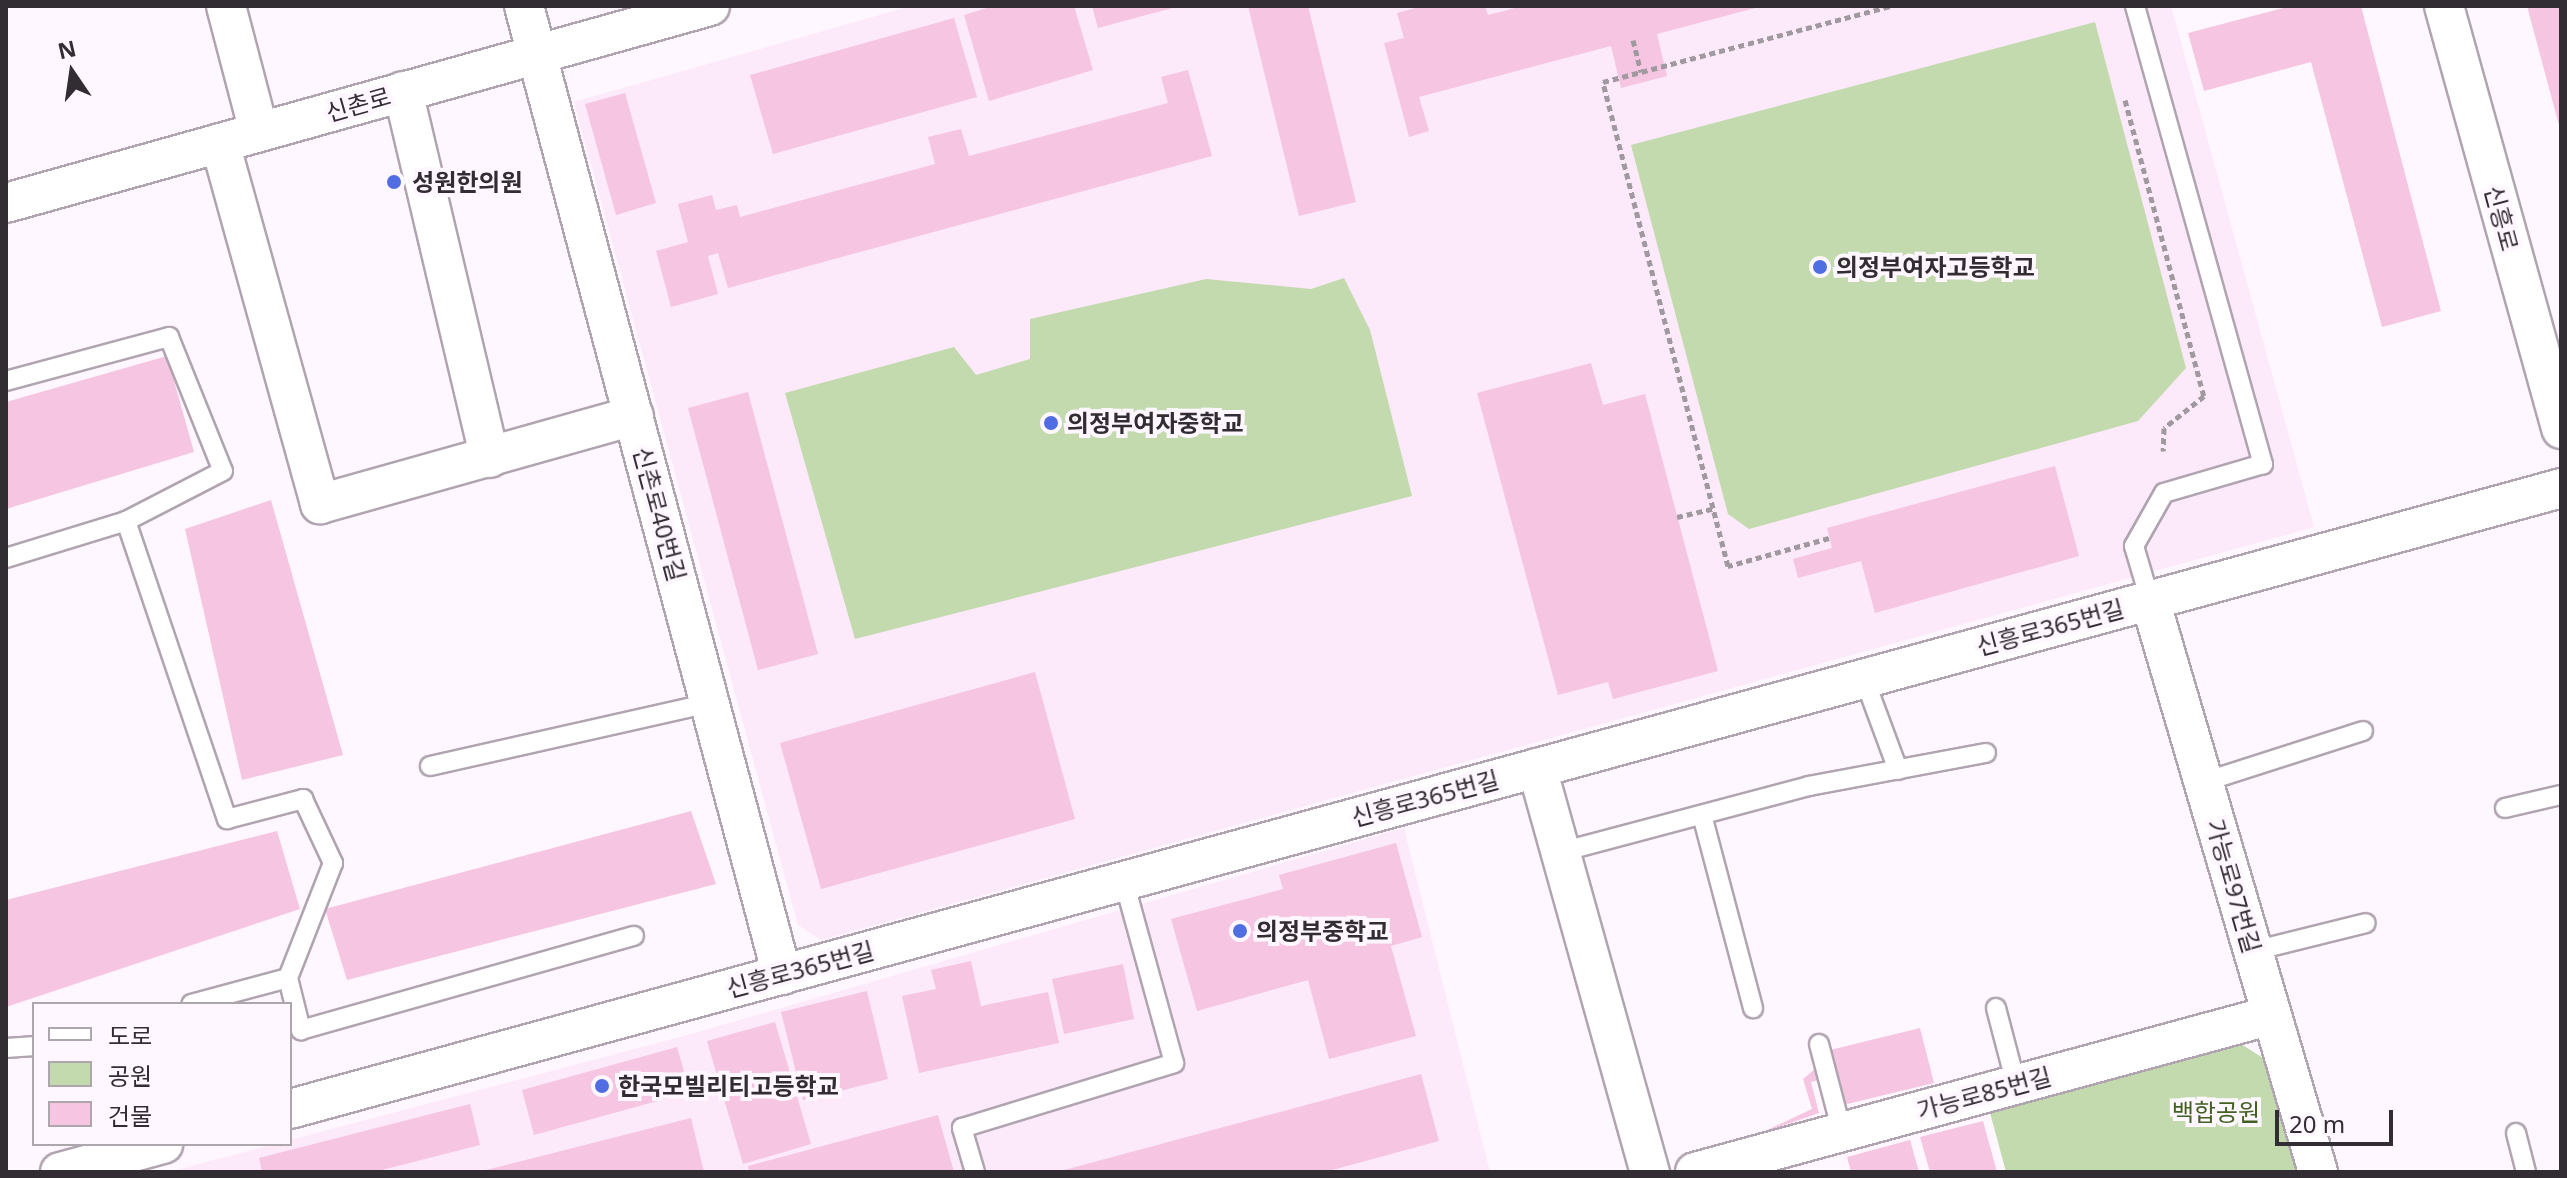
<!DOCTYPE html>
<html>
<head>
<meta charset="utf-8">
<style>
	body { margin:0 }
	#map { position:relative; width:2567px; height:1178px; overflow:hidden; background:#fff7ff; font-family:"Noto Sans","Noto Sans KR",sans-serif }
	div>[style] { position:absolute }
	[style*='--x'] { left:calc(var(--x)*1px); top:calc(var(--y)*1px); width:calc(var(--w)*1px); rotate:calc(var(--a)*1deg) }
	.education>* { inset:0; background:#fce9fa }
	.green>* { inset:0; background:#c2daad }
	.building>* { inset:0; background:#f5c5e2 }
	.path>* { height:5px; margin-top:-2.5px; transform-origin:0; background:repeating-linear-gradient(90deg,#a099a0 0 6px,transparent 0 10px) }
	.roads { filter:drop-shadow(2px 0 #b0a4b0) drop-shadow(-2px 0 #b0a4b0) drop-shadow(0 2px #b0a4b0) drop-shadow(0 -2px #b0a4b0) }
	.lane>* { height:18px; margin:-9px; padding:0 9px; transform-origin:9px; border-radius:9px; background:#fff }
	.street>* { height:38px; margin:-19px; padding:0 19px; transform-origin:19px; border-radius:19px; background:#fff }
	.dots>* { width:22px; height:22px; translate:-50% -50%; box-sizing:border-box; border:4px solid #fff7ff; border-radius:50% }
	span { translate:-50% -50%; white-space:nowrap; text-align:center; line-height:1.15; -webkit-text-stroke:8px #fff7ff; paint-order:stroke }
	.street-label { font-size:24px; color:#322d32 }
	.poi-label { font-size:24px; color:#322d32; font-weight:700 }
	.left { translate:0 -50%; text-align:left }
	.park-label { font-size:24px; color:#426021 }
	.frame { position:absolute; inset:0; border:8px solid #322d32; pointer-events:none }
	.legend { position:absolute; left:32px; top:1002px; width:260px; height:144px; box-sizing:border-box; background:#fff7ff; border:2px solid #ada6ad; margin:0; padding:10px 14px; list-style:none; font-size:24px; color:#322d32 }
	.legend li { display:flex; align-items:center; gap:16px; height:40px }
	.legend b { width:40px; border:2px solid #ada6ad }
	.north { position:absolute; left:32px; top:32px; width:80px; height:80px; -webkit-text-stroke:6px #fff7ff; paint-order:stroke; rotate:347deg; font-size:22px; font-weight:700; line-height:32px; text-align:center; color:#322d32 }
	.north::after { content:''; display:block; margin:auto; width:28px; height:36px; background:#322d32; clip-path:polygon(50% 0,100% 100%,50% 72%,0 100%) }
	.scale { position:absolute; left:2275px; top:1110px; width:118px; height:36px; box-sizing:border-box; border:4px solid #322d32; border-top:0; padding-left:10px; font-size:24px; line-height:28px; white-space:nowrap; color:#322d32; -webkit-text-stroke:6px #fff7ff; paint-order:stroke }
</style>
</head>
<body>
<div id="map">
	<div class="education">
		<div style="clip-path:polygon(911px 6px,2171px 6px,2314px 527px,821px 940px,798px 925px,574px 102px)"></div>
		<div style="clip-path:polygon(1404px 828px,1490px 1172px,169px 1172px,695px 1033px)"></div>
	</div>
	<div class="green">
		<div style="clip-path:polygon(2095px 22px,2186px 368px,2138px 421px,1749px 529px,1728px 514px,1631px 145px)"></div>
		<div style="clip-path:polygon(1344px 278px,1370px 330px,1412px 496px,855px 639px,785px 393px,954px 347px,976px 375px,1030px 359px,1030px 319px,1206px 279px,1311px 289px)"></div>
		<div style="clip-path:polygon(2241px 1044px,2263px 1058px,2297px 1172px,2006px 1172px,1989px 1109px)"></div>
	</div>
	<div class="building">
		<div style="clip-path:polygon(993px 6px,1074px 6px,1093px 70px,989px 101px,964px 15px)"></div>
		<div style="clip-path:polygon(1092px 6px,1176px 6px,1176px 7px,1098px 28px)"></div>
		<div style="clip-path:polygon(1248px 6px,1308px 6px,1356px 202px,1299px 216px)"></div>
		<div style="clip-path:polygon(1423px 6px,1485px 6px,1488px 15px,1523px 6px,1759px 7px,1657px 34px,1667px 76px,1621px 88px,1611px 46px,1419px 97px,1429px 131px,1409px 137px,1384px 43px,1404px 38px,1397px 13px)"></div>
		<div style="clip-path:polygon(2291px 6px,2361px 6px,2441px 311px,2382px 327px,2311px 62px,2204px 91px,2188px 33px)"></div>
		<div style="clip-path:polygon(2527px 6px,2561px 6px,2561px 129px,2560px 129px)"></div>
		<div style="clip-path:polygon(954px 18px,977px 97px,773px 154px,750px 75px)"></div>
		<div style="clip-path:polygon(1188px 70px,1212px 156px,728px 288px,718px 253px,708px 256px,718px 294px,671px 307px,656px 251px,688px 242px,678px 204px,712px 195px,716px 210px,737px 205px,740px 217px,935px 164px,928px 137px,961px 129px,969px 156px,1168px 103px,1161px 77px)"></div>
		<div style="clip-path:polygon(625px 93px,656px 203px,616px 215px,585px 104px)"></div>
		<div style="clip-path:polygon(167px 356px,194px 452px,6px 509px,6px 402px)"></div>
		<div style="clip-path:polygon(1591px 363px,1603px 405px,1645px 394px,1718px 671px,1613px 699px,1608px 682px,1558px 695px,1477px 393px)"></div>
		<div style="clip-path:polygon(748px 392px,818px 654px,758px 670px,688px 408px)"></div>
		<div style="clip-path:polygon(2055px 466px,2079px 556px,1875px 613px,1861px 561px,1798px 578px,1793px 559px,1832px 548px,1827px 528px)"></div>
		<div style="clip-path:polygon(271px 500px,343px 755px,242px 780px,185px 529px)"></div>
		<div style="clip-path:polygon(1035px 672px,1075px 819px,821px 889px,780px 743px)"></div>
		<div style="clip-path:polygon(691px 811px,716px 884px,347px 980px,325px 909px)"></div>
		<div style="clip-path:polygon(277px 831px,300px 909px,6px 1007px,6px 900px)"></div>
		<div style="clip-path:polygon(1396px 843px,1422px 937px,1391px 946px,1416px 1036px,1329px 1059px,1308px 980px,1197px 1011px,1171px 919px,1283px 889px,1279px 875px)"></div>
		<div style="clip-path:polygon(971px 961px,981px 1006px,1048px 992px,1059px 1043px,919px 1073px,902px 996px,936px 989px,931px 970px)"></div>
		<div style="clip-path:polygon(1123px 964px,1134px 1019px,1064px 1034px,1052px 979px)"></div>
		<div style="clip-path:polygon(867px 991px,888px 1079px,803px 1100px,781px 1012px)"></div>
		<div style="clip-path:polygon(775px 1022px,811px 1144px,743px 1164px,707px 1041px)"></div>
		<div style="clip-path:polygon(1920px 1028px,1934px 1083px,1843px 1105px,1830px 1050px)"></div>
		<div style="clip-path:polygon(677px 1047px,690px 1092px,534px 1135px,522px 1090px)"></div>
		<div style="clip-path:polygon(1816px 1068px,1819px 1080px,1811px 1082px,1819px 1113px,1761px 1133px,1812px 1109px,1803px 1079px)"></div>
		<div style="clip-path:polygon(1421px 1074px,1439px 1141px,1325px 1172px,1057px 1172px)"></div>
		<div style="clip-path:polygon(470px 1104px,480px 1145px,374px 1172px,262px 1172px,259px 1158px)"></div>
		<div style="clip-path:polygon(938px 1115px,954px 1172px,749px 1172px,748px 1166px)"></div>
		<div style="clip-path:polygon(691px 1118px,704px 1172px,482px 1172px,482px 1171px)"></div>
		<div style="clip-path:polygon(1983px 1121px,1997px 1172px,1930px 1172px,1920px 1137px)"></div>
		<div style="clip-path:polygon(1910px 1140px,1919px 1172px,1851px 1172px,1847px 1157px)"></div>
	</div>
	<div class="path">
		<div style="--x:1633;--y:40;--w:33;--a:76"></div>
		<div style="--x:2125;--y:100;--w:306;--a:75.1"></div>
		<div style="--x:2204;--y:396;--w:51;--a:141.3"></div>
		<div style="--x:2164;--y:428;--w:23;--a:92"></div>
		<div style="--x:1677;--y:517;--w:37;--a:-13"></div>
		<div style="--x:1829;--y:538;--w:105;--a:164.5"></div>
		<div style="--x:1728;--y:566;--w:500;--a:-104.5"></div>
		<div style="--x:1603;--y:82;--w:297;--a:-14.8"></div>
	</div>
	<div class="roads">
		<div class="lane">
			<div style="--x:2135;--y:6;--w:476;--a:74.4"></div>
			<div style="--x:2263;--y:464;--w:103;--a:163.7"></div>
			<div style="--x:2164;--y:493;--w:61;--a:119.5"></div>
			<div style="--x:2134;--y:546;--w:56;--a:73.5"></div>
			<div style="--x:6;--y:381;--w:169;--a:-15.1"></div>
			<div style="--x:169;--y:337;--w:144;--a:68.1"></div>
			<div style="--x:223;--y:471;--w:109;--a:152.7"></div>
			<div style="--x:6;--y:558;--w:126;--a:-17.1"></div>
			<div style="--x:126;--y:521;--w:315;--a:71.3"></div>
			<div style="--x:227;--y:819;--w:79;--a:-14.7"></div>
			<div style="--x:303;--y:799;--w:71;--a:64.9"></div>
			<div style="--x:333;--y:863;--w:123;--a:111.4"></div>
			<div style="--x:288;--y:978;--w:100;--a:165"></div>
			<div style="--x:1864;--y:678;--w:98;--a:69.7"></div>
			<div style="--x:430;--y:766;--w:287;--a:-12.7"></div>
			<div style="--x:2204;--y:782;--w:167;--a:-17.8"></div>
			<div style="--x:2505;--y:808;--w:57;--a:-13.1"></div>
			<div style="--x:1702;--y:815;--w:200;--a:75.2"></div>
			<div style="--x:1561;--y:852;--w:257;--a:-14.9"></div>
			<div style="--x:1809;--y:786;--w:180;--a:-10.6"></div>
			<div style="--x:2253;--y:951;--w:116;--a:-13.9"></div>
			<div style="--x:288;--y:978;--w:54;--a:76"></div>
			<div style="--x:301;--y:1030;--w:346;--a:-15.8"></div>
			<div style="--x:1996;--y:1008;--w:79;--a:75.3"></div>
			<div style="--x:1819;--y:1044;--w:91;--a:75.4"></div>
			<div style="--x:6;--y:1048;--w:28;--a:-4"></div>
			<div style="--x:2516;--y:1133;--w:40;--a:75.6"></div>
			<div style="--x:975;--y:1172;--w:46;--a:-106.5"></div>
			<div style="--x:962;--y:1128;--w:222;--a:-17"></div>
			<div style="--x:1174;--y:1063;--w:189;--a:-105.4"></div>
		</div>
		<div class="street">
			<div style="--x:226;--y:6;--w:130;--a:75.3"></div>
			<div style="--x:524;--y:6;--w:1003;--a:75.09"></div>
			<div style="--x:2444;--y:6;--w:439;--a:74.5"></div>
			<div style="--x:403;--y:91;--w:377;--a:76.7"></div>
			<div style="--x:220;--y:143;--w:375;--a:74.5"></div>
			<div style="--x:320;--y:504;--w:326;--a:-15.7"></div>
			<div style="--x:6;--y:203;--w:731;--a:-15.63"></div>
			<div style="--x:2150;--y:600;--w:596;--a:73.63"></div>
			<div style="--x:1537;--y:768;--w:420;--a:74.4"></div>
			<div style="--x:290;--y:1109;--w:2354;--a:-15.29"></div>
			<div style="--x:60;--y:1172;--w:107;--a:-15.2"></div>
			<div style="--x:1695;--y:1172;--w:598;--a:-15.22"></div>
		</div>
	</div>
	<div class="dots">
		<div style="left:394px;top:182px;background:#506de2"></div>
		<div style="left:1820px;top:267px;background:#506de2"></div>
		<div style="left:1051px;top:423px;background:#506de2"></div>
		<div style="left:1240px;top:931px;background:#506de2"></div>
		<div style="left:602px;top:1086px;background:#506de2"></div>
	</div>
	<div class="street-label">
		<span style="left:358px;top:104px;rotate:-16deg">신촌로</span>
		<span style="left:2502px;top:218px;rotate:75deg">신흥로</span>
		<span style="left:660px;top:514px;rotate:75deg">신촌로40번길</span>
		<span style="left:2050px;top:627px;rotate:-15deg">신흥로365번길</span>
		<span style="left:1425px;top:798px;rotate:-15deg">신흥로365번길</span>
		<span style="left:2234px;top:886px;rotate:74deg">가능로97번길</span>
		<span style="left:800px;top:969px;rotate:-15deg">신흥로365번길</span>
		<span style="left:1984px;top:1093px;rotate:-15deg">가능로85번길</span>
	</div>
	<div class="poi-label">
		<span class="left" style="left:412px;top:182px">성원한의원</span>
		<span class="left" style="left:1836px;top:267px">의정부여자고등학교</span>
		<span class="left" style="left:1067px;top:423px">의정부여자중학교</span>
		<span class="left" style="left:1256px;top:931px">의정부중학교</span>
		<span class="left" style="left:618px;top:1086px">한국모빌리티고등학교</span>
	</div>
	<div class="park-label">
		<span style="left:2216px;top:1112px">백합공원</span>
	</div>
	<div class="frame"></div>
	<ul class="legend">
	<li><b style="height:10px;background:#fff"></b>도로</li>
	<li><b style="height:22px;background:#c2daad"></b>공원</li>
	<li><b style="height:22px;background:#f5c5e2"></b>건물</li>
	</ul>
	<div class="north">N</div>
	<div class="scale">20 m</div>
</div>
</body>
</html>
